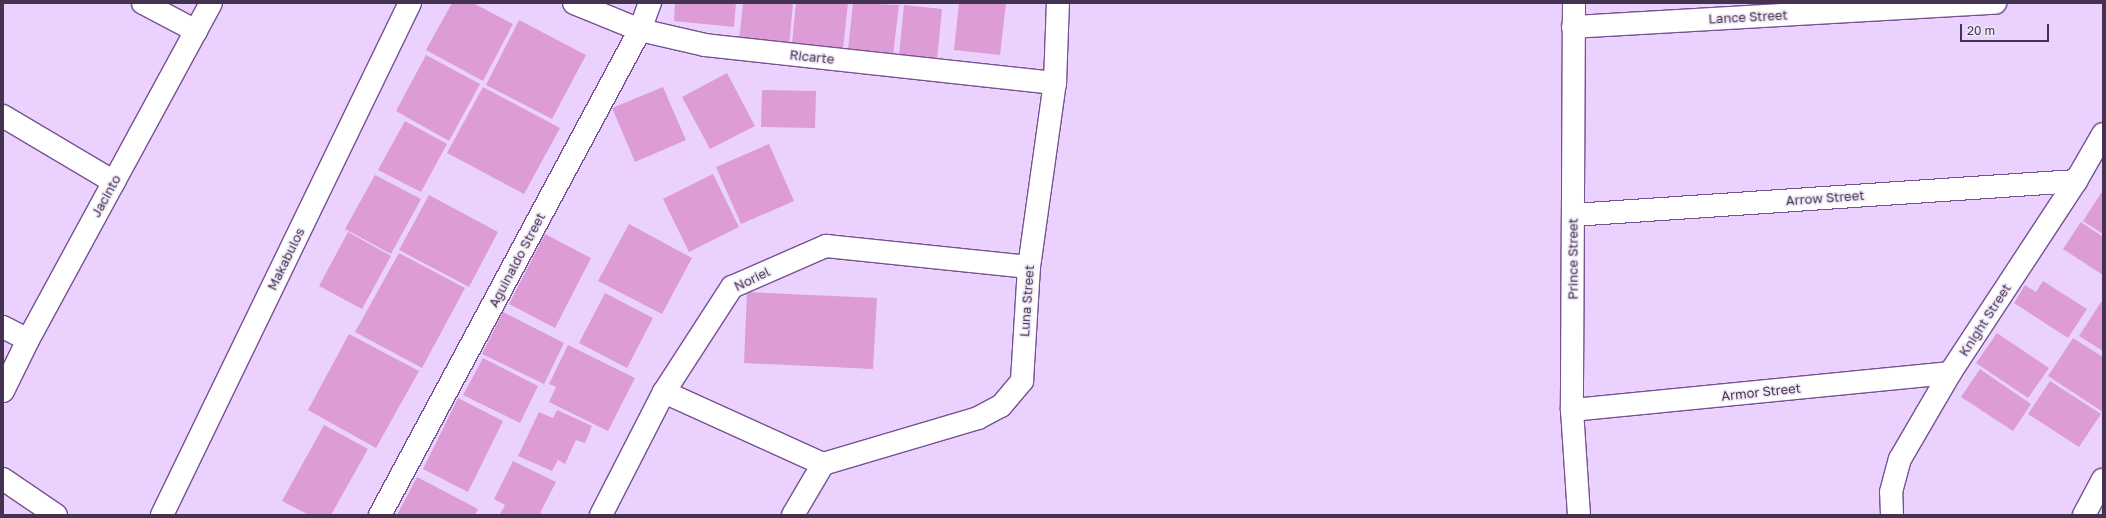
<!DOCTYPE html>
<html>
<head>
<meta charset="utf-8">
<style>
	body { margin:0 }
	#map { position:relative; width:2106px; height:518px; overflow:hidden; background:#ebd2fe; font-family:"Golos Text",sans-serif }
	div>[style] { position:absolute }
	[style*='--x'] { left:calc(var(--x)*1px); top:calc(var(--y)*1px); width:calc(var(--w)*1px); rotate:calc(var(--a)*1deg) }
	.building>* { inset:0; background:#dd9cd6 }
	.roads { filter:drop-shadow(1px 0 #775192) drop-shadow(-1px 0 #775192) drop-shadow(0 1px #775192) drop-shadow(0 -1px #775192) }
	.minor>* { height:22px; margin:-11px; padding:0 11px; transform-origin:11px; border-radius:11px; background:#fff }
	.tertiary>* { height:22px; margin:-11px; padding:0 11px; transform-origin:11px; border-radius:11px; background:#fff }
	span { translate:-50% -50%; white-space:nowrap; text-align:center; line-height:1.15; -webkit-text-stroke:3px #efe7f6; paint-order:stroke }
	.street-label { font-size:13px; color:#433350 }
	.frame { position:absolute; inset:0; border:4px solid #433350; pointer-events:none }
	.scale { position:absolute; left:1960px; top:24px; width:89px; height:18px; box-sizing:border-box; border:2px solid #433350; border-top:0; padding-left:5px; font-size:12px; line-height:14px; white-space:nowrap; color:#433350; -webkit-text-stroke:3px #efe7f6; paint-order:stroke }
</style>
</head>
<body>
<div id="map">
	<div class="building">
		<div style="clip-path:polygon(452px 3px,473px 3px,513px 24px,483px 81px,426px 50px)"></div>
		<div style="clip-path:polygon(675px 3px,736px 3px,734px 27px,674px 21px)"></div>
		<div style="clip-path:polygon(743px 3px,793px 3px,789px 47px,739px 41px)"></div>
		<div style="clip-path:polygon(796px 3px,848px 3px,842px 59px,791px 53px)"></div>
		<div style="clip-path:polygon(853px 3px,899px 5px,892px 64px,847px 59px)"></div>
		<div style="clip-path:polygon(959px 3px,1006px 3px,1000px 55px,954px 50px)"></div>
		<div style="clip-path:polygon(904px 5px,942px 9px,937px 60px,899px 56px)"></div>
		<div style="clip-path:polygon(519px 20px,586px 55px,552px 119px,486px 85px)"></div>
		<div style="clip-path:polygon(426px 55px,480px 84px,449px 141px,396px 111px)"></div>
		<div style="clip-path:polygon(727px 73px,755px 126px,710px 149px,682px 97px)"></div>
		<div style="clip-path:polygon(483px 87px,560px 128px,524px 194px,447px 153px)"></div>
		<div style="clip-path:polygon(663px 87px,686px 140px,635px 162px,612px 108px)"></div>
		<div style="clip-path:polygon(762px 90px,816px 91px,815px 128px,761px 127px)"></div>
		<div style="clip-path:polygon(405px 121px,447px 144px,421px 192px,378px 170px)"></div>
		<div style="clip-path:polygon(769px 144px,794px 201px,741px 224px,716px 167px)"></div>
		<div style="clip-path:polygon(713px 174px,739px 227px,689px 252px,663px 199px)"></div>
		<div style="clip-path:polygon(375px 175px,421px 199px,391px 254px,345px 229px)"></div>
		<div style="clip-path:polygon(2101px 193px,2103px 194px,2103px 234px,2083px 221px)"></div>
		<div style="clip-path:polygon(429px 195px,498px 232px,469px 287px,399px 250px)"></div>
		<div style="clip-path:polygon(2081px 222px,2103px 237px,2103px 275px,2063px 249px)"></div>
		<div style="clip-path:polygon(629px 224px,692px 258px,662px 314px,598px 281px)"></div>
		<div style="clip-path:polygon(348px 232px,391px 256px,362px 309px,319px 286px)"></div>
		<div style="clip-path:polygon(545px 234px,591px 258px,555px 328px,509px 304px)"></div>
		<div style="clip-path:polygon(399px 253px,465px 288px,422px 368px,355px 332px)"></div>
		<div style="clip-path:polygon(2043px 281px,2087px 309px,2068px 338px,2014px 303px,2025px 285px,2036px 292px)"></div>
		<div style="clip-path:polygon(747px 292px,877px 298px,873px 369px,744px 363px)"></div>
		<div style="clip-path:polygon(605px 293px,653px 318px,627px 368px,579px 343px)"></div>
		<div style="clip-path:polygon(2101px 302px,2103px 302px,2103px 351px,2079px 336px)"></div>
		<div style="clip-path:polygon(503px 312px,564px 343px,544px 384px,482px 354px)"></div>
		<div style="clip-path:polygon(1997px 333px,2049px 368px,2028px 398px,1976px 363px)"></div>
		<div style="clip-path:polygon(349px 334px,419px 371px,376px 448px,308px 410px)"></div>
		<div style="clip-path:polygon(2073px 338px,2103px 357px,2103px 412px,2048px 376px)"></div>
		<div style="clip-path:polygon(568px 345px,635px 378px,608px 431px,549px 402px,556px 387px,549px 384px)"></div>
		<div style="clip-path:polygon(483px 358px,538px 386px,520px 423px,463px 395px)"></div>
		<div style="clip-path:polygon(1980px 369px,2031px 404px,2013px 431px,1961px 397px)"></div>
		<div style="clip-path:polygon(2050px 381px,2101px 414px,2079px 447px,2028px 414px)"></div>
		<div style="clip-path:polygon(458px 398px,503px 421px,468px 492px,423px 469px)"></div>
		<div style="clip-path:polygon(557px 410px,592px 426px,585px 443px,576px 440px,565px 464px,558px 460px,552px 471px,518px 456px,539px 412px,553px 418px)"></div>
		<div style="clip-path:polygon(324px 425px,368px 449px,331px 515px,309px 515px,282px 501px)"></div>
		<div style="clip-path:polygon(513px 461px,556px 482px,540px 513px,545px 515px,500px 514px,505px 505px,494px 499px)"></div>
		<div style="clip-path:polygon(417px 477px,478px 509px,475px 515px,397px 515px)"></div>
	</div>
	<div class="roads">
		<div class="minor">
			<div style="--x:143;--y:3;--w:60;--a:27.8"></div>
			<div style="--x:574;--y:3;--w:71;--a:22.2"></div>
			<div style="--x:640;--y:30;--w:67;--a:13"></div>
			<div style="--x:705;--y:45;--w:352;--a:6.2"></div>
			<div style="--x:1574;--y:3;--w:407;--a:90.3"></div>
			<div style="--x:1572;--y:410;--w:105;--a:86.2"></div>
			<div style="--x:1573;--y:27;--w:423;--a:-3.3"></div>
			<div style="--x:3;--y:116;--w:129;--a:30.7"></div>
			<div style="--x:1573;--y:215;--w:504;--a:-3.87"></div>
			<div style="--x:3;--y:327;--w:28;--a:27"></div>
			<div style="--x:3;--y:391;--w:57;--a:-63.9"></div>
			<div style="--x:28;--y:340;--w:383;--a:-61.5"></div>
			<div style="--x:664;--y:392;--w:175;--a:24.4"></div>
			<div style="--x:1572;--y:410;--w:380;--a:-5.6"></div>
			<div style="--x:823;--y:464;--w:162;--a:-16.5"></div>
			<div style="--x:978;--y:418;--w:26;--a:-28"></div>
			<div style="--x:1001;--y:406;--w:33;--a:-50"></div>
			<div style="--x:1022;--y:381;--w:114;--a:-86.5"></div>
			<div style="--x:1029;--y:267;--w:186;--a:-82"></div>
			<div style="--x:1055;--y:83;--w:80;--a:-87.9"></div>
			<div style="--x:3;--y:479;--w:64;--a:34.2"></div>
			<div style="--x:162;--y:515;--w:569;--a:-64.16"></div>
			<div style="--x:601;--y:515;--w:138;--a:-62.9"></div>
			<div style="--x:664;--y:392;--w:125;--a:-57.1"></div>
			<div style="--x:732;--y:287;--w:103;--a:-23.6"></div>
			<div style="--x:826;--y:246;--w:204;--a:5.9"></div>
			<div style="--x:793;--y:515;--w:59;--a:-59.5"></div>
			<div style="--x:1892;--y:515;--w:23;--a:-92"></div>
			<div style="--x:1891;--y:492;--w:34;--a:-75"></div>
			<div style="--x:1900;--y:459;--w:99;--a:-59.8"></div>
			<div style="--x:1950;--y:373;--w:230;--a:-56.7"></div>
			<div style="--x:2076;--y:181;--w:54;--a:-60.1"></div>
			<div style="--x:2084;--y:515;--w:40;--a:-62"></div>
		</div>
		<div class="tertiary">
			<div style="--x:380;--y:515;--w:550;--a:-61.81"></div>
			<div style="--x:640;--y:30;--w:29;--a:-70"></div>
		</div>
	</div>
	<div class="street-label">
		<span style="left:1748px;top:17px;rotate:-3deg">Lance Street</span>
		<span style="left:812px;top:57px;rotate:6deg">Ricarte</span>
		<span style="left:106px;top:196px;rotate:-61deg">Jacinto</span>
		<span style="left:1825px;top:198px;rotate:-4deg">Arrow Street</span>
		<span style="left:286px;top:259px;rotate:-64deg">Makabulos</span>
		<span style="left:1573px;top:259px;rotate:-90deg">Prince Street</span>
		<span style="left:517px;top:260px;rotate:-62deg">Aguinaldo Street</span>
		<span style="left:752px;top:279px;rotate:-26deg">Noriel</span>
		<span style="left:1027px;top:301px;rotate:-86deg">Luna Street</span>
		<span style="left:1985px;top:320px;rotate:-57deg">Knight Street</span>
		<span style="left:1761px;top:392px;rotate:-6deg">Armor Street</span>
	</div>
	<div class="frame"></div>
	<div class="scale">20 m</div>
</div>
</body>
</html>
